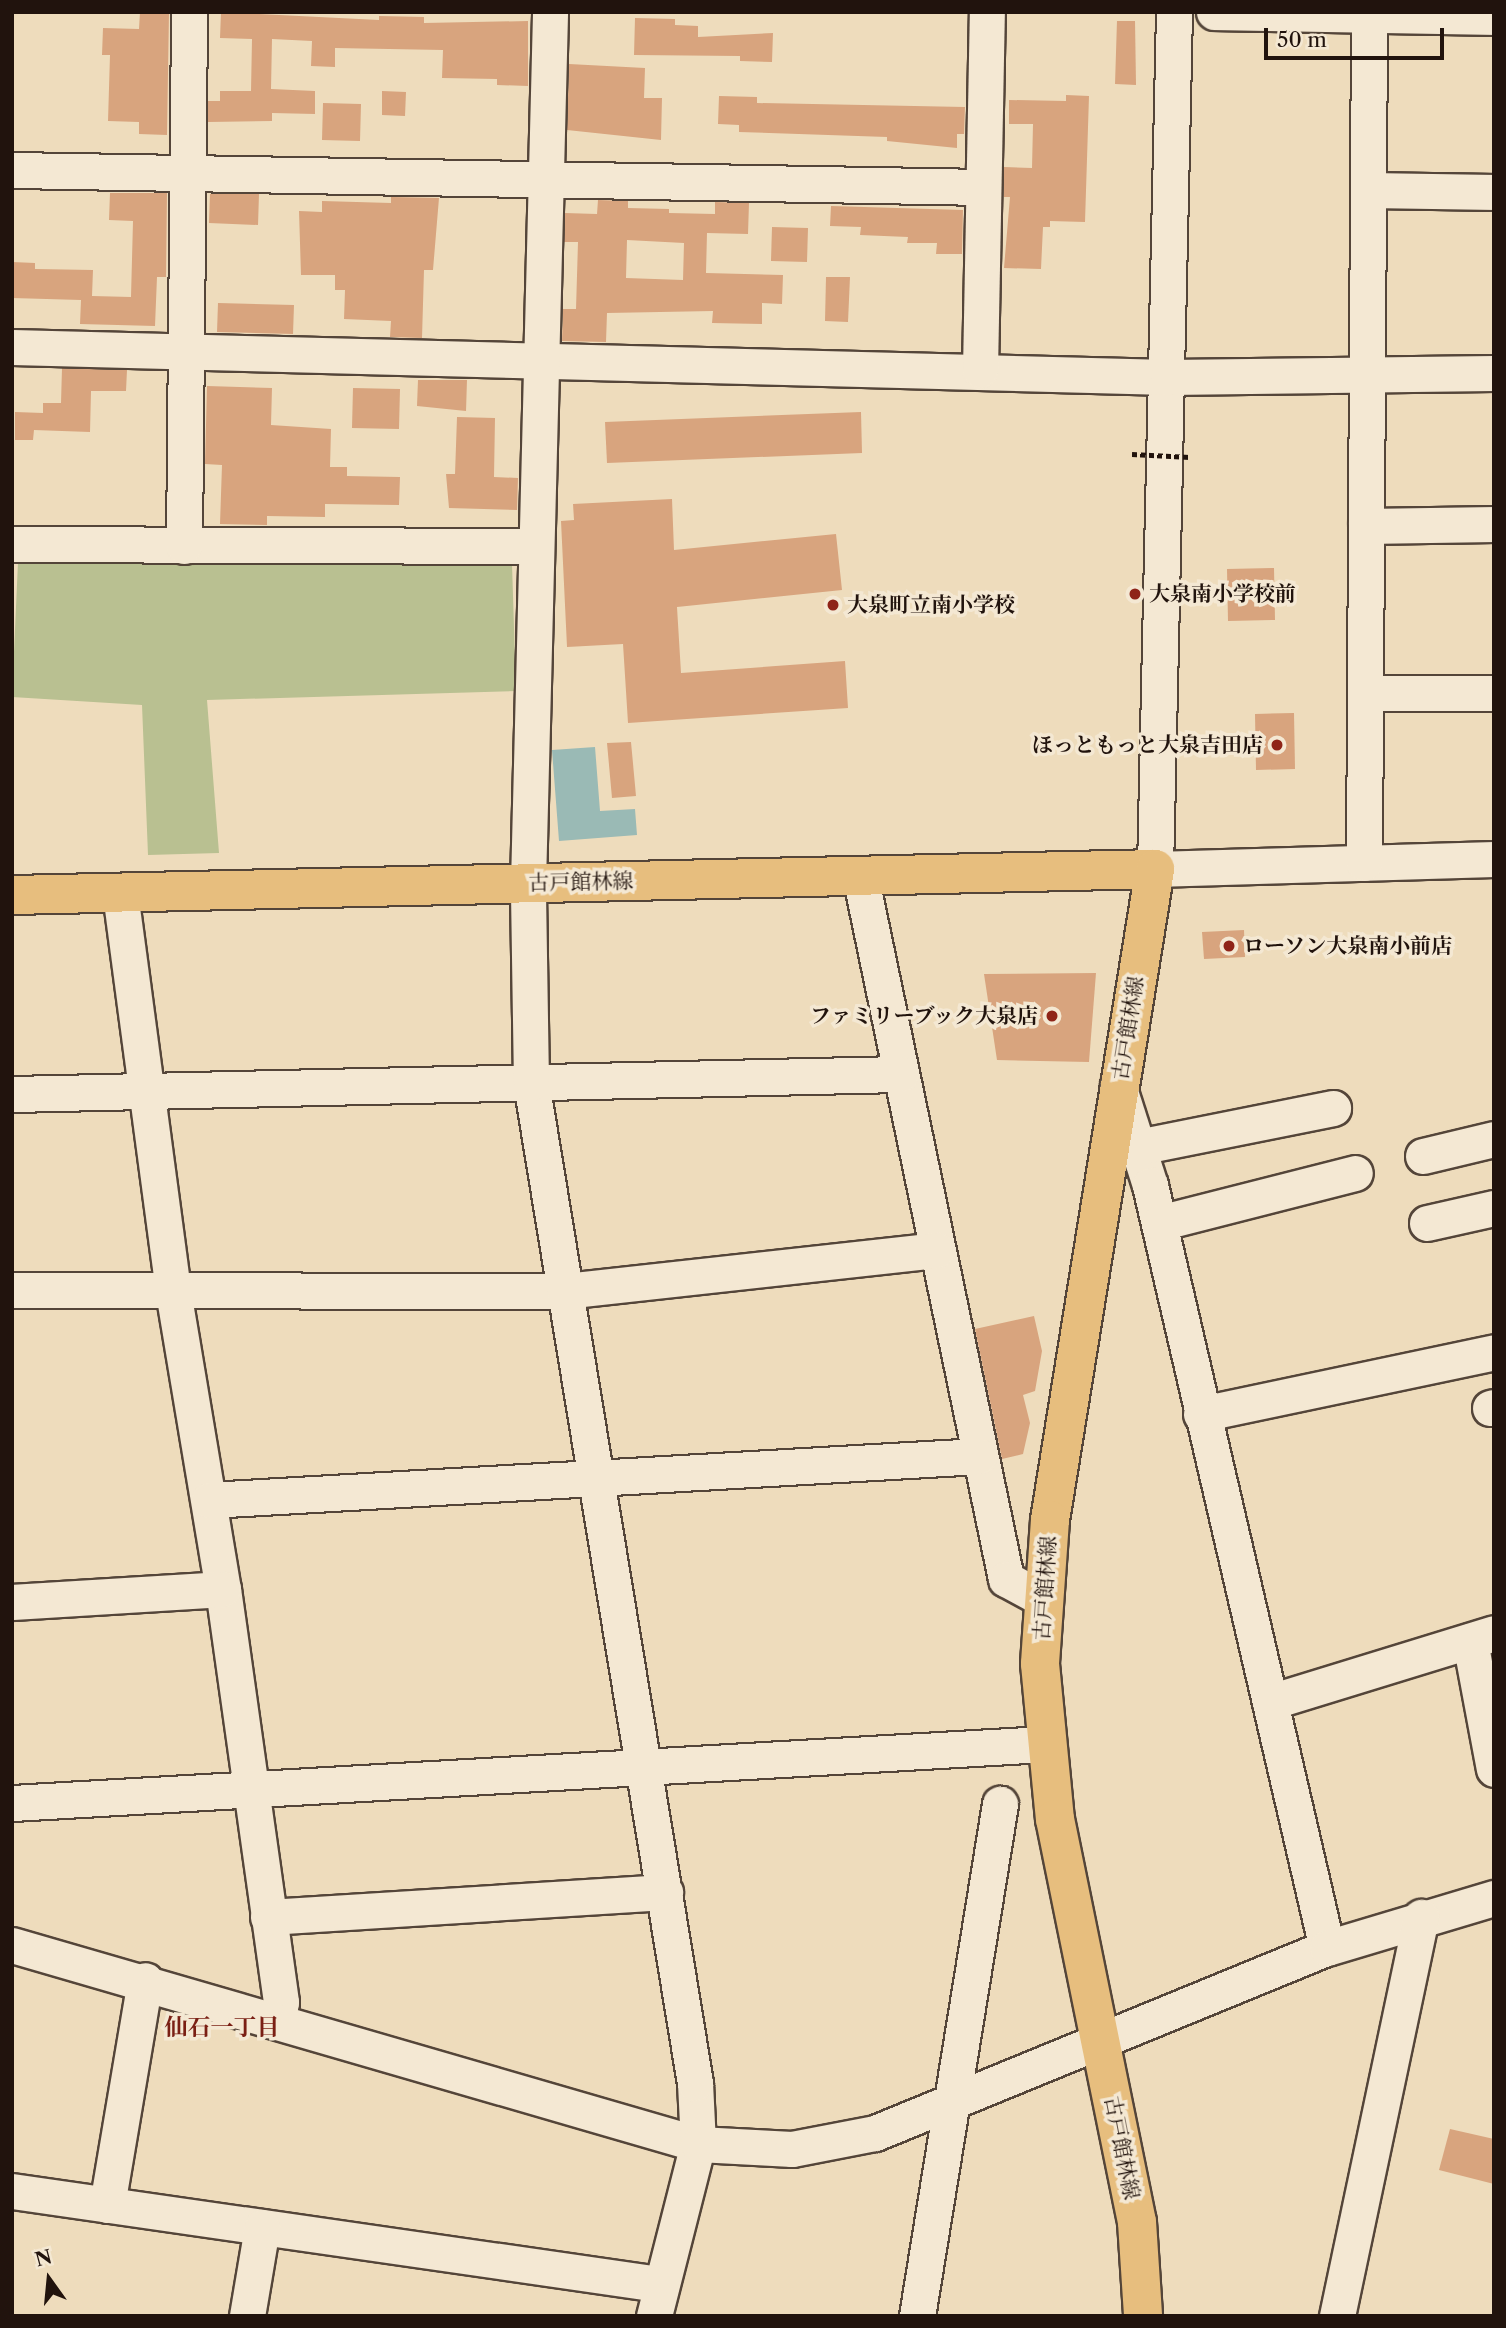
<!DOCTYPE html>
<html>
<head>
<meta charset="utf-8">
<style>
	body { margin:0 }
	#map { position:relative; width:1506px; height:2328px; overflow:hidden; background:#eedcbc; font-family:"Libre Caslon Text","Noto Serif JP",serif }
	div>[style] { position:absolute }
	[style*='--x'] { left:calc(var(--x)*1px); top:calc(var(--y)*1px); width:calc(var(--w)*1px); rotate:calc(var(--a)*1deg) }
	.green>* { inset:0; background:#b9c091 }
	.water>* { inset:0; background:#9abab5 }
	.building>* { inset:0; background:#d8a47e }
	.roads { filter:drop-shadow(2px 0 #544539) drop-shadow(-2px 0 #544539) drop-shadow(0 2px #544539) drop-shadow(0 -2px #544539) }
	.minor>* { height:35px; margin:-17.5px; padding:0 17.5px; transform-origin:17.5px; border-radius:17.5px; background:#f4e8d3 }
	.major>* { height:38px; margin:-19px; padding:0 19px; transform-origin:19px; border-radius:19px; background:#e7be7e }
	.path-bridge>* { height:4.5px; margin-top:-2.25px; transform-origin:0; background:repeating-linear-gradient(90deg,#21130d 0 5px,transparent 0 8.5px) }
	.dots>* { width:19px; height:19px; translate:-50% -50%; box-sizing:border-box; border:4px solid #f4e8d3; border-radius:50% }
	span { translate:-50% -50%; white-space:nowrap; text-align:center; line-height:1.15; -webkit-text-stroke:7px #f4e8d3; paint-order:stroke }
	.poi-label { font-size:21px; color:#21130d; font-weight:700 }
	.left { translate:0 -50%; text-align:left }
	.right { translate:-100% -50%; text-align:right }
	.street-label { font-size:21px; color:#21130d }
	.neighbourhood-label { font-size:23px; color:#7a1f14; font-weight:700 }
	.frame { position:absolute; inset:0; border:14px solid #21130d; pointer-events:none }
	.north { position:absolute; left:14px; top:2244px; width:70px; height:70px; -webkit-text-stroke:5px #f4e8d3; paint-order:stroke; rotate:345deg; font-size:19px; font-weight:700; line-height:28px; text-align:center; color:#21130d }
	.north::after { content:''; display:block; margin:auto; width:24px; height:32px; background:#21130d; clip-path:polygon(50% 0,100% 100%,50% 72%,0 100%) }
	.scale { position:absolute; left:1264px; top:28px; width:180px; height:32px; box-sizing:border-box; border:4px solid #21130d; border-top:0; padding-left:9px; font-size:21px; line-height:24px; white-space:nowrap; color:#21130d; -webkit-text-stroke:5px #f4e8d3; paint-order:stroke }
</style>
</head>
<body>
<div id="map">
	<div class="green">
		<div style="clip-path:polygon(18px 562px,512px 564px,516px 691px,207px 700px,219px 853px,148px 855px,142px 705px,12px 697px)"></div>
	</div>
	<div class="water">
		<div style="clip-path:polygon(595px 747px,600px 811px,635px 809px,637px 835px,559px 841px,552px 750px)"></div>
	</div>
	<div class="building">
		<div style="clip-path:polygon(140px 12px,169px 12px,167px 135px,139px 134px,139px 122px,108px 121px,110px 55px,102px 55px,103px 28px,139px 29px)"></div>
		<div style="clip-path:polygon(221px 12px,379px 20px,379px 16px,424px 17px,424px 23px,528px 21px,528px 86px,497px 85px,497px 79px,442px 78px,443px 50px,335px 48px,335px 67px,311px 66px,312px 41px,272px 39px,271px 89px,315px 91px,315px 114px,272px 113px,272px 121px,208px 122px,208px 101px,220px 101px,220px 91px,251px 91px,252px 39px,220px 38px)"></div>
		<div style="clip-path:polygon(635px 18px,675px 19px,675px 25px,698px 26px,698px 37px,773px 33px,772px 62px,740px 61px,740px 56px,634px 55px)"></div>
		<div style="clip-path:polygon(1117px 21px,1135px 21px,1136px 85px,1115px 84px)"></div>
		<div style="clip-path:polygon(569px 64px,645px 68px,644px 98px,662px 98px,661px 140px,567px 130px)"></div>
		<div style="clip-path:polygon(382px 91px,406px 92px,405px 116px,382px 115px)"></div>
		<div style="clip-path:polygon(1066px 95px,1089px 96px,1085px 222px,1050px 221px,1050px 227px,1043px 227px,1041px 269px,1004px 268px,1010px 197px,1004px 197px,1004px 167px,1032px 168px,1033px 124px,1009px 124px,1009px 100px,1066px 101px)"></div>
		<div style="clip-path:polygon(719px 96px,757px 97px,757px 103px,965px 107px,964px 134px,957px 134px,957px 148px,887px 141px,887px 137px,739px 132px,739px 125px,718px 124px)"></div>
		<div style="clip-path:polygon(323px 103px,361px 104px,360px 141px,322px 140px)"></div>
		<div style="clip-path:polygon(110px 193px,167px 193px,166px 277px,157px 277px,155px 326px,80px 324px,81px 300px,12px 298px,12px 262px,35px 263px,35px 269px,93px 270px,92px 296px,131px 297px,133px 221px,109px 220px)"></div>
		<div style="clip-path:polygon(210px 194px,259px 194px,258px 225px,209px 223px)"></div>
		<div style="clip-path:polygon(391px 197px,439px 198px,433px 270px,424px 270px,422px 338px,390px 337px,391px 321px,344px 319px,345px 290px,335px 290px,335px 275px,301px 275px,299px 211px,322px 212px,322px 201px,391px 203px)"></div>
		<div style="clip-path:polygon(evenodd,598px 200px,628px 201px,628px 208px,669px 209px,669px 213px,715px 214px,715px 202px,749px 203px,748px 234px,707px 233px,706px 273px,783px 275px,782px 304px,762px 303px,762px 324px,712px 323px,713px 311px,607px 313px,606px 342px,562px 341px,563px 309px,576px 309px,578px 242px,564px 242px,565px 213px,597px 214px,598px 200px,627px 240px,684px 243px,683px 280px,626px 278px,627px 240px)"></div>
		<div style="clip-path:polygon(831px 206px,963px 210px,962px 254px,936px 254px,937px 243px,907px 243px,908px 237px,860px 235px,861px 227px,830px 226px)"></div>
		<div style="clip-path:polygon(772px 227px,808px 228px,807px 262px,771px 261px)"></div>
		<div style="clip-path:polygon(826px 277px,850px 277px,848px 322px,825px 321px)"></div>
		<div style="clip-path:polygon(218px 303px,294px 305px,293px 334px,217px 332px)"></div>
		<div style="clip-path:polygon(62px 368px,127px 370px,126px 391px,91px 391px,90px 432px,34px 430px,33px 440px,15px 440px,15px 412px,43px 413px,43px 403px,61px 403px)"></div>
		<div style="clip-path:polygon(418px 380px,467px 380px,466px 411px,417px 406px)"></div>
		<div style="clip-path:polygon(207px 386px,272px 388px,271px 425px,331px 429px,330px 467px,347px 467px,347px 476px,400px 477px,399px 505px,325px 504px,325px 517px,267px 516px,267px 525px,220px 524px,222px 465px,205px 464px)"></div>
		<div style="clip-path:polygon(353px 388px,400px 389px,399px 429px,352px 428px)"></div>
		<div style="clip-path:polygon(861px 412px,862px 453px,607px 463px,605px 422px)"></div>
		<div style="clip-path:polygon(457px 417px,495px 418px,494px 477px,518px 478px,517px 510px,449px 508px,446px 474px,455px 474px)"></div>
		<div style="clip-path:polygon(672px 499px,674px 550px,836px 534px,842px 590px,677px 607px,681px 673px,845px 661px,848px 708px,628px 723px,623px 644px,567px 647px,561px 521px,574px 520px,573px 504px)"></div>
		<div style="clip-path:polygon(1274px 568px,1275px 620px,1228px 621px,1227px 569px)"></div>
		<div style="clip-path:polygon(1294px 713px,1295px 769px,1256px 770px,1255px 714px)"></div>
		<div style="clip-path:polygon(631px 742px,636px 796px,612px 798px,607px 743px)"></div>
		<div style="clip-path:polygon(1244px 930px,1245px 957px,1204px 959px,1202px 932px)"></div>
		<div style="clip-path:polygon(1096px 973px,1089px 1062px,997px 1060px,984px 974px)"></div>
		<div style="clip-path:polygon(1034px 1316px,1042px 1351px,1035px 1391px,1023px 1395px,1030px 1423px,1023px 1454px,1002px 1459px,975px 1329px)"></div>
		<div style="clip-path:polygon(1450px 2129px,1494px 2139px,1494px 2184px,1439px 2170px)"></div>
	</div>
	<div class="roads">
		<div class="minor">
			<div style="--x:1174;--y:12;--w:857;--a:91.27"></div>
			<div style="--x:1155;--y:869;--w:339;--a:-1.7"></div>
			<div style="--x:1214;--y:12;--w:280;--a:1"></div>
			<div style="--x:12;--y:170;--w:971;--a:1"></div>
			<div style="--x:1370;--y:190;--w:124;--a:0.9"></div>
			<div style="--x:12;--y:347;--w:1156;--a:1.49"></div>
			<div style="--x:1168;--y:377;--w:326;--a:-0.7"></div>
			<div style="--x:980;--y:370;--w:358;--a:-88.9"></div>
			<div style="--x:1366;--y:526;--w:128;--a:-0.9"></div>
			<div style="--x:12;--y:544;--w:524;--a:0.22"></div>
			<div style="--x:184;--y:546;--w:534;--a:-89.46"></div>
			<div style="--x:1365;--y:693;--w:129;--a:0"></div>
			<div style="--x:1364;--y:863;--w:851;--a:-89.66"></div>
			<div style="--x:860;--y:875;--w:719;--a:78.28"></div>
			<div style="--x:1006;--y:1579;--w:42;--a:28.4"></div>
			<div style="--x:120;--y:893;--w:402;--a:82.4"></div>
			<div style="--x:173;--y:1291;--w:302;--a:80.5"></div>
			<div style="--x:223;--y:1589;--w:417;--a:82"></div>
			<div style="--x:281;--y:2002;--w:17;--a:100"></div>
			<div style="--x:1118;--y:1085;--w:105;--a:72.3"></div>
			<div style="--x:1150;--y:1185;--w:783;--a:76.94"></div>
			<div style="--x:12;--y:1094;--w:889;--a:-1.29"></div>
			<div style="--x:1138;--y:1147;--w:199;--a:-11.3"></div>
			<div style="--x:1423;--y:1156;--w:73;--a:-13.5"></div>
			<div style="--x:1159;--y:1223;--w:202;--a:-14.3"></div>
			<div style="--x:1427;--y:1223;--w:69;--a:-12.6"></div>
			<div style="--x:12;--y:1290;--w:553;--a:0.1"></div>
			<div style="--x:565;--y:1291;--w:374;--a:-6.3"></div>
			<div style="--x:1490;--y:1408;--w:4;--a:-14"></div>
			<div style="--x:1201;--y:1414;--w:299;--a:-11.9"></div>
			<div style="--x:209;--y:1500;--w:771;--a:-3.27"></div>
			<div style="--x:12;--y:1602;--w:211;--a:-3.5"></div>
			<div style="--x:1470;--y:1641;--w:130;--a:79.4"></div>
			<div style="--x:1270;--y:1702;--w:234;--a:-17.1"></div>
			<div style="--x:12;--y:1803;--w:1035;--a:-3.27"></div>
			<div style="--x:268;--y:1917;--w:398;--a:-3.6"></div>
			<div style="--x:12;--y:1945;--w:714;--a:16.18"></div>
			<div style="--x:698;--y:2144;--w:61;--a:-92.8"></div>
			<div style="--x:695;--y:2083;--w:1013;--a:-99.31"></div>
			<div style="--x:531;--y:1083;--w:200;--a:-90.9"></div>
			<div style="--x:528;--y:883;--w:871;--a:-88.55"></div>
			<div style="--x:12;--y:2191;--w:654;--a:8.18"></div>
			<div style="--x:107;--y:2205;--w:228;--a:-80.4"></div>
			<div style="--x:247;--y:2316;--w:90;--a:-80.4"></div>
			<div style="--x:654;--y:2316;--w:178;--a:-75.7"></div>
			<div style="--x:698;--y:2144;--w:94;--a:3"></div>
			<div style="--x:792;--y:2149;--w:85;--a:-10.9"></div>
			<div style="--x:875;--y:2133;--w:488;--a:-22.3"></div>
			<div style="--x:1327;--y:1948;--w:174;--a:-16.7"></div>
			<div style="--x:917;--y:2316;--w:519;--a:-80.79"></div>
			<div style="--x:1337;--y:2316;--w:408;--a:-78.1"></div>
		</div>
		<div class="major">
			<div style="--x:12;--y:895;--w:1143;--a:-1.3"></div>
			<div style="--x:1155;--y:869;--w:659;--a:99.16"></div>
			<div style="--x:1050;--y:1520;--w:144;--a:94"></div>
			<div style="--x:1040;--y:1664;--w:156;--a:84.5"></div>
			<div style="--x:1055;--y:1819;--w:411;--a:78.5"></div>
			<div style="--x:1137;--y:2222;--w:94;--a:86.3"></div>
		</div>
	</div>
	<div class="path-bridge">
		<div style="--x:1132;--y:454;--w:58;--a:3"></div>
	</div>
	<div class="dots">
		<div style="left:1135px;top:594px;background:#8f2418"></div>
		<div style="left:833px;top:605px;background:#8f2418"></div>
		<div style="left:1277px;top:745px;background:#8f2418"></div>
		<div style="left:1229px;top:946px;background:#8f2418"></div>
		<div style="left:1052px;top:1016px;background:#8f2418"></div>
	</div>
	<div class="poi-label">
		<span class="left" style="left:1149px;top:594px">大泉南小学校前</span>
		<span class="left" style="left:847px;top:605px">大泉町立南小学校</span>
		<span class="right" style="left:1263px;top:745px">ほっともっと大泉吉田店</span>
		<span class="left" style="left:1243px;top:946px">ローソン大泉南小前店</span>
		<span class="right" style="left:1038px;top:1016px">ファミリーブック大泉店</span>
	</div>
	<div class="street-label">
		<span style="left:581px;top:882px;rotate:-1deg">古戸館林線</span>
		<span style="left:1128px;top:1028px;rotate:-81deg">古戸館林線</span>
		<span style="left:1045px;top:1588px;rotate:-86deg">古戸館林線</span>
		<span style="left:1122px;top:2148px;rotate:79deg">古戸館林線</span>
	</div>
	<div class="neighbourhood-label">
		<span style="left:222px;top:2027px">仙石一丁目</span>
	</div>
	<div class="frame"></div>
	<div class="north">N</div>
	<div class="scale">50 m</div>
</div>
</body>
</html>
